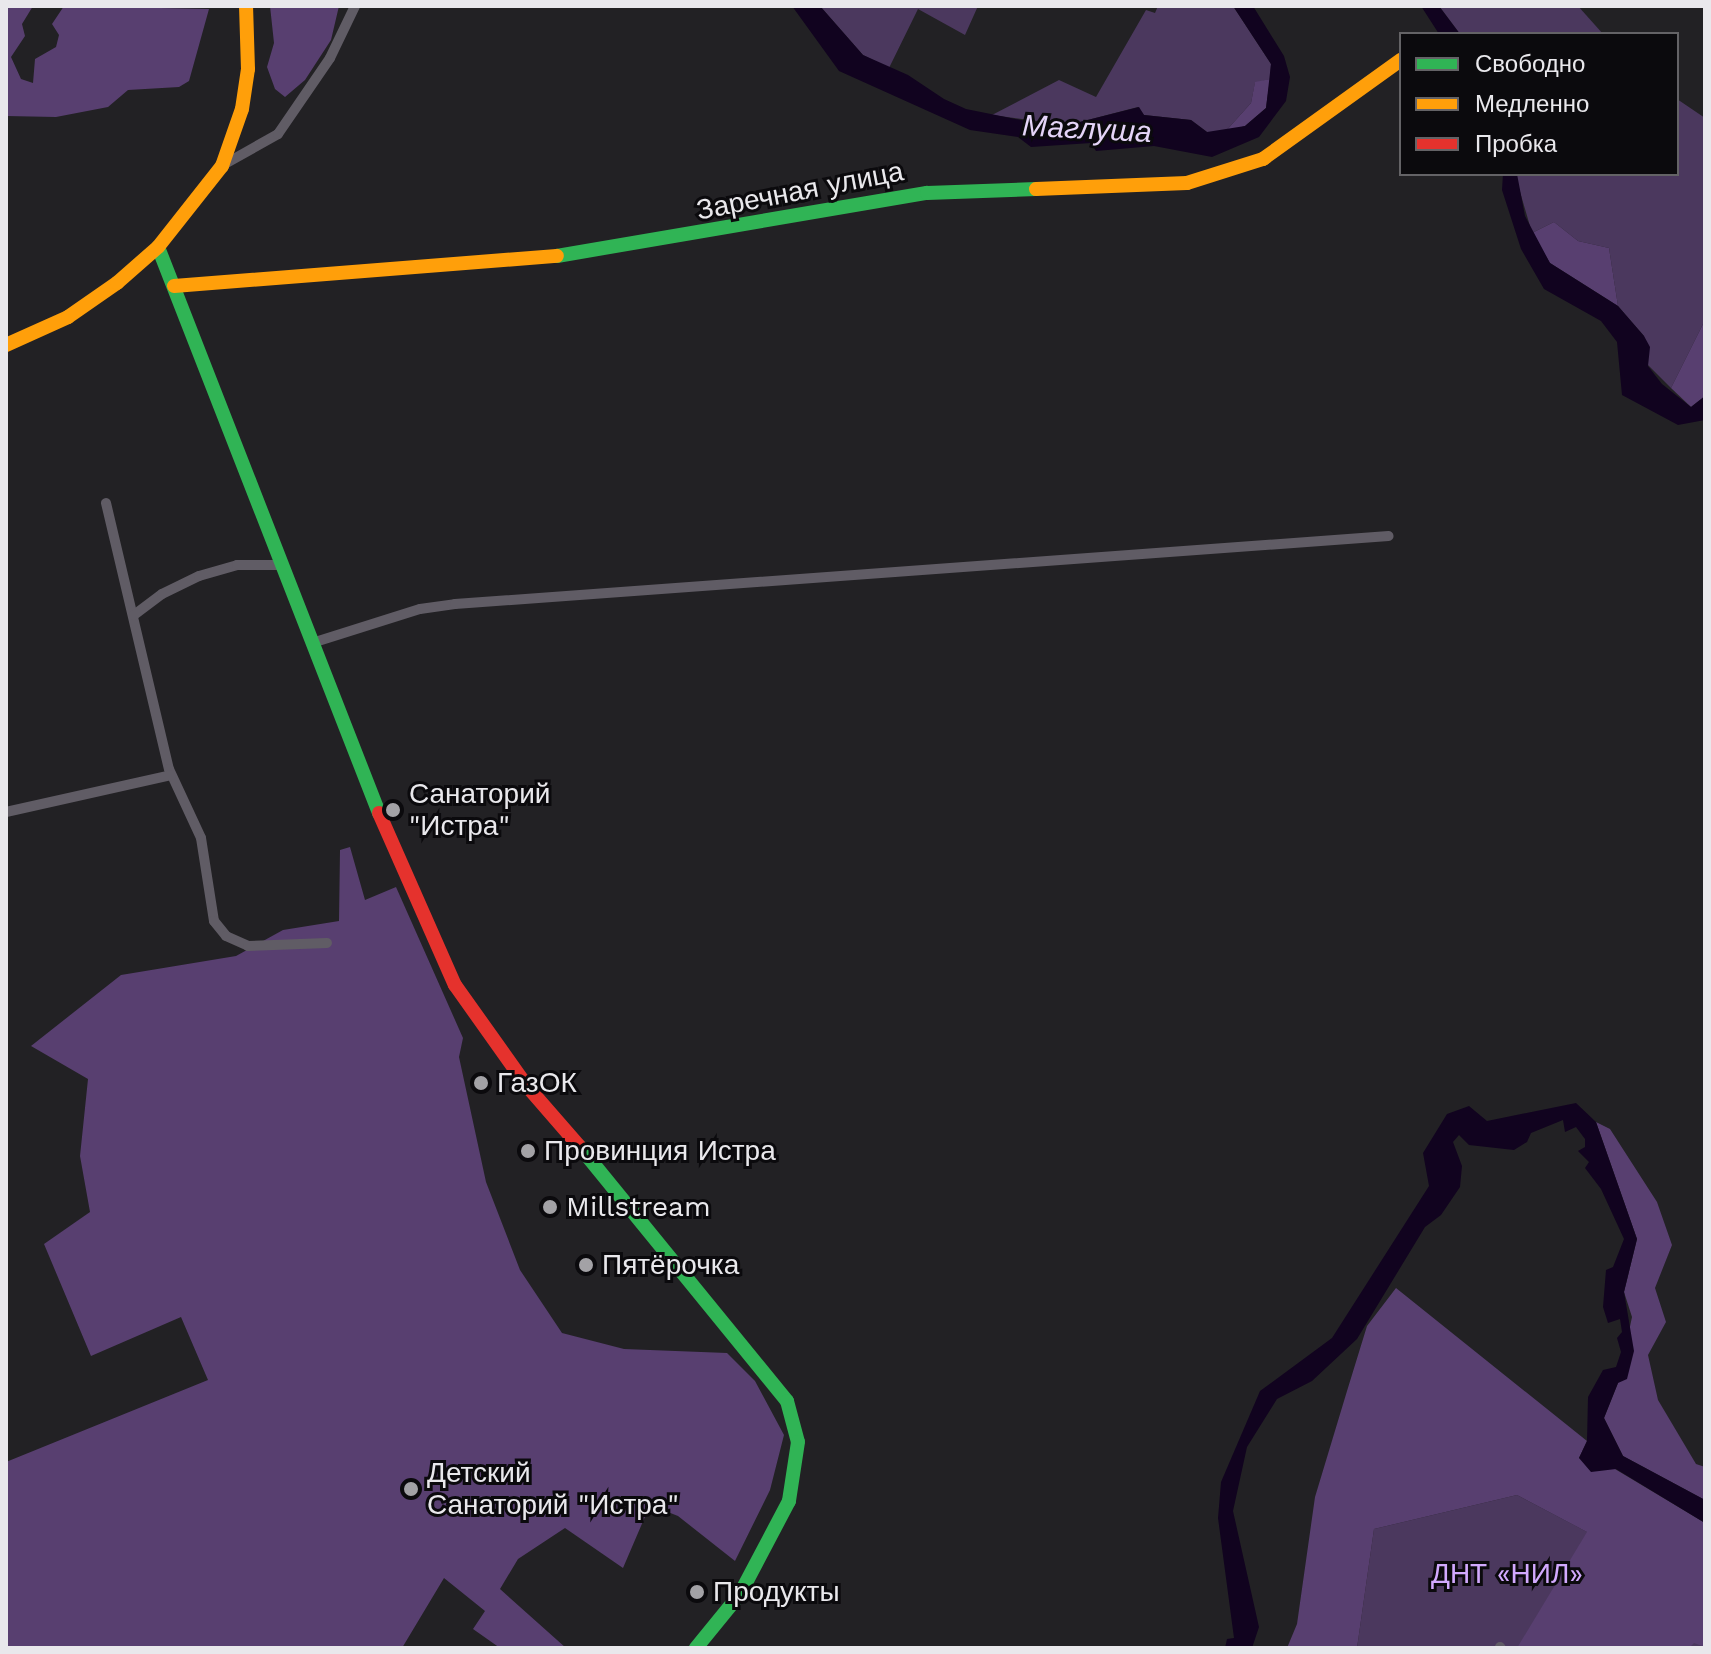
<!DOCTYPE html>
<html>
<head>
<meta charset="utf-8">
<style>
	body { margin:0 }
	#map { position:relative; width:1711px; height:1654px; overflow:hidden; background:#222124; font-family:"Work Sans",sans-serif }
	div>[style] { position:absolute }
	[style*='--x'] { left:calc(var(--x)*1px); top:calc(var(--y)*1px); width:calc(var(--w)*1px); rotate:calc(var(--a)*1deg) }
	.green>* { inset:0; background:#4b385e }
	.forest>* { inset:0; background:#583f70 }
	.water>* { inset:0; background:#11031f }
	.street>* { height:10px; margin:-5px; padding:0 5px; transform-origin:5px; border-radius:5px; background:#605c65 }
	.fast>* { height:14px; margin:-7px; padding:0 7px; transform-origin:7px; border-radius:7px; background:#30b455 }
	.slow>* { height:14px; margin:-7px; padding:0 7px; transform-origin:7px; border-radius:7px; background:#ff9f0a }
	.jam>* { height:14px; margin:-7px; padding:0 7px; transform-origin:7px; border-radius:7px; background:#e5322d }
	.dots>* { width:22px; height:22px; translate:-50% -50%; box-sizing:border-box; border:4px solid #0b0a0d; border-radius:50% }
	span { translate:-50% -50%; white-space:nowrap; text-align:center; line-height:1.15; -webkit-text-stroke:6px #0b0a0d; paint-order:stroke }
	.street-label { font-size:28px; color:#e9e8ec }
	.poi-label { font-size:28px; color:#e9e8ec }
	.left { translate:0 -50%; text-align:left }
	.park-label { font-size:28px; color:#d2a9fe }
	.water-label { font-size:30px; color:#e5d5f8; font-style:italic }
	.frame { position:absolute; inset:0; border:8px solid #e9e8ec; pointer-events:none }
	.legend { position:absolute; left:1399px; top:32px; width:280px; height:144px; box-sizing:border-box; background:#0b0a0d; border:2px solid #646366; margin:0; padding:10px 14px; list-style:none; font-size:24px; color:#e9e8ec }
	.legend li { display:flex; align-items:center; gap:16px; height:40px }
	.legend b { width:40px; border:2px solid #646366 }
</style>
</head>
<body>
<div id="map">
	<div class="green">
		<div style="clip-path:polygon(820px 6px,978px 6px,965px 35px,918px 9px,889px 68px,863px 55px)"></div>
		<div style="clip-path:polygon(1158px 6px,1233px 6px,1271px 64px,1270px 79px,1255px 83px,1251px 103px,1225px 132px,1207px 132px,1191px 120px,1144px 115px,1138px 107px,1068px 125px,992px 115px,1059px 80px,1096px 97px,1146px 10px,1155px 13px)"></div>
		<div style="clip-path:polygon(1439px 6px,1578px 6px,1603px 34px,1460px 34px)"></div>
		<div style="clip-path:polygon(1677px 99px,1705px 118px,1705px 320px,1671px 388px,1648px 365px,1644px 336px,1618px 306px,1609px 248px,1578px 241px,1554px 222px,1532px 233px,1516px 178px,1517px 174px,1677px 174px)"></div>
		<div style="clip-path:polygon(1517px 1495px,1705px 1594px,1705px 1648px,1357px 1648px,1374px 1529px)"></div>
	</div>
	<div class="forest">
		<div style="clip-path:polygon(6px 6px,33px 6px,22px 24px,25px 36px,11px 57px,21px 79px,33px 83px,35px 59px,56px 47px,59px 35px,52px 24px,64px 6px,209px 9px,189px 81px,179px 87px,128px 90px,108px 107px,56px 117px,6px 116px)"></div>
		<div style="clip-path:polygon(270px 6px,339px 6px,331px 40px,305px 80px,285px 97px,275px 89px,267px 67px,274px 43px)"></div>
		<div style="clip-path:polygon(1270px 79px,1266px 108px,1245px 126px,1225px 132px,1251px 103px,1255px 82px)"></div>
		<div style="clip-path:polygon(1554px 222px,1578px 241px,1609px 248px,1618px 306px,1550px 263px,1532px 233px)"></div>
		<div style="clip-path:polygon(1705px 320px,1705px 396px,1691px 407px,1671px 388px)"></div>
		<div style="clip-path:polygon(350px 847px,365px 900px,396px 887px,463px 1038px,459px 1057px,486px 1182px,520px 1270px,562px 1333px,624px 1349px,727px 1353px,755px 1381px,784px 1435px,770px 1490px,735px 1561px,678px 1516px,650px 1505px,623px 1568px,565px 1528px,518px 1559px,500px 1589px,566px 1648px,500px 1648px,473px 1629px,485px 1611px,444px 1578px,402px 1648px,6px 1648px,6px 1462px,208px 1380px,181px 1317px,91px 1356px,44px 1244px,90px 1212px,80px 1156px,88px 1079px,31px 1046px,121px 975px,236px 956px,283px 930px,339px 921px,340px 850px)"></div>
		<div style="clip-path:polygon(1596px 1122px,1610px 1129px,1657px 1202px,1672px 1245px,1655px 1288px,1666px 1322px,1648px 1355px,1658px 1400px,1696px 1464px,1705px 1467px,1705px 1500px,1623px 1456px,1604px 1418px,1618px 1383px,1632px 1317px,1624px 1292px,1637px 1239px)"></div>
		<div style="clip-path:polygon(1396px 1288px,1587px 1441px,1579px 1458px,1615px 1469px,1705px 1523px,1705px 1647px,1694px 1643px,1689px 1648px,1517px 1648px,1587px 1532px,1517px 1495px,1374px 1529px,1357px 1648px,1287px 1648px,1297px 1624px,1315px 1497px,1347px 1391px,1367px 1326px)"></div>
	</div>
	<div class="water">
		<div style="clip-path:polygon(792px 6px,820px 6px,863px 55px,908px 75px,944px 99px,966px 109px,1041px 124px,1068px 125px,1139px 107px,1144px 115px,1191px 120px,1207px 132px,1245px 126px,1266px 108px,1271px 64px,1233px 6px,1253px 6px,1284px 56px,1290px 77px,1286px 101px,1259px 137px,1212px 157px,1154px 146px,1096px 151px,1091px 143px,1031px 147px,1018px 137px,970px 130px,839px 71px)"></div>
		<div style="clip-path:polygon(1421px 6px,1439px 6px,1460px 34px,1439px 34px)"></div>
		<div style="clip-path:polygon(1503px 174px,1517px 174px,1525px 216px,1550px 263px,1618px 306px,1644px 336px,1650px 347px,1648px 366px,1662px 384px,1691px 407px,1705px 396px,1705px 420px,1678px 425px,1622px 395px,1617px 342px,1601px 321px,1544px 289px,1521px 249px,1502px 190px)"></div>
		<div style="clip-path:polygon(1576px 1103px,1596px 1122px,1637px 1239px,1624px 1292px,1634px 1351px,1627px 1379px,1618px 1383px,1604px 1418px,1623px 1456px,1705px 1500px,1705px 1523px,1616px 1469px,1591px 1472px,1579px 1458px,1587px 1441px,1588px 1397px,1603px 1370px,1616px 1367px,1621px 1352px,1617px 1338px,1622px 1332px,1620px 1319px,1608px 1323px,1603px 1307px,1606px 1270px,1613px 1267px,1624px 1239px,1601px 1189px,1585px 1168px,1589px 1162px,1578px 1151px,1585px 1147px,1585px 1139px,1576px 1127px,1565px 1132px,1563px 1120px,1531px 1133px,1527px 1142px,1514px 1150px,1469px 1145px,1459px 1135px,1453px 1142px,1462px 1166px,1460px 1187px,1441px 1215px,1425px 1227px,1357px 1339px,1312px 1381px,1277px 1399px,1247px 1447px,1233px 1511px,1259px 1627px,1252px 1648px,1225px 1648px,1227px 1639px,1234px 1638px,1218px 1518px,1221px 1482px,1260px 1391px,1332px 1338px,1429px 1186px,1423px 1153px,1447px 1114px,1469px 1106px,1487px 1121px)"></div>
	</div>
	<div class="street">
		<div style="--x:223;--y:165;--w:63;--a:-29.4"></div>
		<div style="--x:278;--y:134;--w:92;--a:-55.6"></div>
		<div style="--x:330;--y:58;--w:58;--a:-64.3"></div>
		<div style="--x:106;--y:503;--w:273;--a:76.7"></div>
		<div style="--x:169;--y:769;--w:76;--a:65.1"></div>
		<div style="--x:201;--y:838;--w:84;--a:81.1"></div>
		<div style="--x:214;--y:921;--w:19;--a:51"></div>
		<div style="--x:226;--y:936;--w:24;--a:24"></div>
		<div style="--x:248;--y:946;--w:79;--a:-2.2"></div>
		<div style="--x:134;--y:615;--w:35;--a:-37"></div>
		<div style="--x:162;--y:594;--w:41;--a:-25.9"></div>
		<div style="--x:199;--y:576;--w:40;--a:-16"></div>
		<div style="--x:237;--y:565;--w:44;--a:0"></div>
		<div style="--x:312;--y:643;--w:113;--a:-17.5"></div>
		<div style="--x:420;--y:609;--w:35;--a:-8"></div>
		<div style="--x:455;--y:604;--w:936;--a:-4.16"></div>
		<div style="--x:6;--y:812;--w:169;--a:-12.6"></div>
		<div style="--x:1500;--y:1647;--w:1;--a:45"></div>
	</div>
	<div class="fast">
		<div style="--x:158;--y:247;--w:608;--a:68.67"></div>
		<div style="--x:557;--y:256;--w:375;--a:-9.7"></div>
		<div style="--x:927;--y:193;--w:109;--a:-2.1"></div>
		<div style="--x:579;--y:1146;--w:329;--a:50.8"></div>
		<div style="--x:787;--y:1401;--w:42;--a:75"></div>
		<div style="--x:798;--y:1442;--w:60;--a:98.7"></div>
		<div style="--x:789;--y:1501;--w:105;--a:117.8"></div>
		<div style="--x:740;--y:1594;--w:70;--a:129.2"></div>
	</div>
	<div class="slow">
		<div style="--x:1036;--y:189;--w:151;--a:-2.3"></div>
		<div style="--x:1187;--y:183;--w:80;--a:-17.5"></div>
		<div style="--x:1263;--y:159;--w:170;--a:-35.7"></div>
		<div style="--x:174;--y:286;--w:384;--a:-4.5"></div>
		<div style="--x:6;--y:345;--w:68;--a:-24.3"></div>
		<div style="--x:68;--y:317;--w:60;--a:-34.8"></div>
		<div style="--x:117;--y:283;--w:55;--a:-41.3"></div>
		<div style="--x:158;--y:247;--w:103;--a:-51.7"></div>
		<div style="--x:222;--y:166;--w:60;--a:-70.7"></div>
		<div style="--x:242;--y:109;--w:40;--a:-81.5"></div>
		<div style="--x:248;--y:69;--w:63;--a:-91.8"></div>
	</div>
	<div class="jam">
		<div style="--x:379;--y:813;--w:188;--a:66.2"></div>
		<div style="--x:455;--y:985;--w:123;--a:54.6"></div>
		<div style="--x:526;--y:1085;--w:81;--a:49"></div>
	</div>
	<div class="dots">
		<div style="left:393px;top:810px;background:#a3a2a6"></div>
		<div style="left:481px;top:1083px;background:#a3a2a6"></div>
		<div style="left:528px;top:1151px;background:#a3a2a6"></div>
		<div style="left:550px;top:1207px;background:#a3a2a6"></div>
		<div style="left:586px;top:1265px;background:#a3a2a6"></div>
		<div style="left:411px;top:1489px;background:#a3a2a6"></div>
		<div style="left:697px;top:1592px;background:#a3a2a6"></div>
	</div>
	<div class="street-label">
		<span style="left:800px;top:191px;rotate:-11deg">Заречная улица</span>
	</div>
	<div class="poi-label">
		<span class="left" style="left:409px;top:810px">Санаторий<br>"Истра"</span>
		<span class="left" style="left:497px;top:1083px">ГазОК</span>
		<span class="left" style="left:544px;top:1151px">Провинция Истра</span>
		<span class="left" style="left:566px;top:1207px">Millstream</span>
		<span class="left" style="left:602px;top:1265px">Пятёрочка</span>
		<span class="left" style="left:427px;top:1489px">Детский<br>Санаторий "Истра"</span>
		<span class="left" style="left:713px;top:1592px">Продукты</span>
	</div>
	<div class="park-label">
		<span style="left:1507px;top:1574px">ДНТ «НИЛ»</span>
	</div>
	<div class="water-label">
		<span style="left:1087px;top:129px;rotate:3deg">Маглуша</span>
	</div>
	<div class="frame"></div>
	<ul class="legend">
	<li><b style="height:10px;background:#30b455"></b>Свободно</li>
	<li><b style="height:10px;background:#ff9f0a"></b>Медленно</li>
	<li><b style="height:10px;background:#e5322d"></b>Пробка</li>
	</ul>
</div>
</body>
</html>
